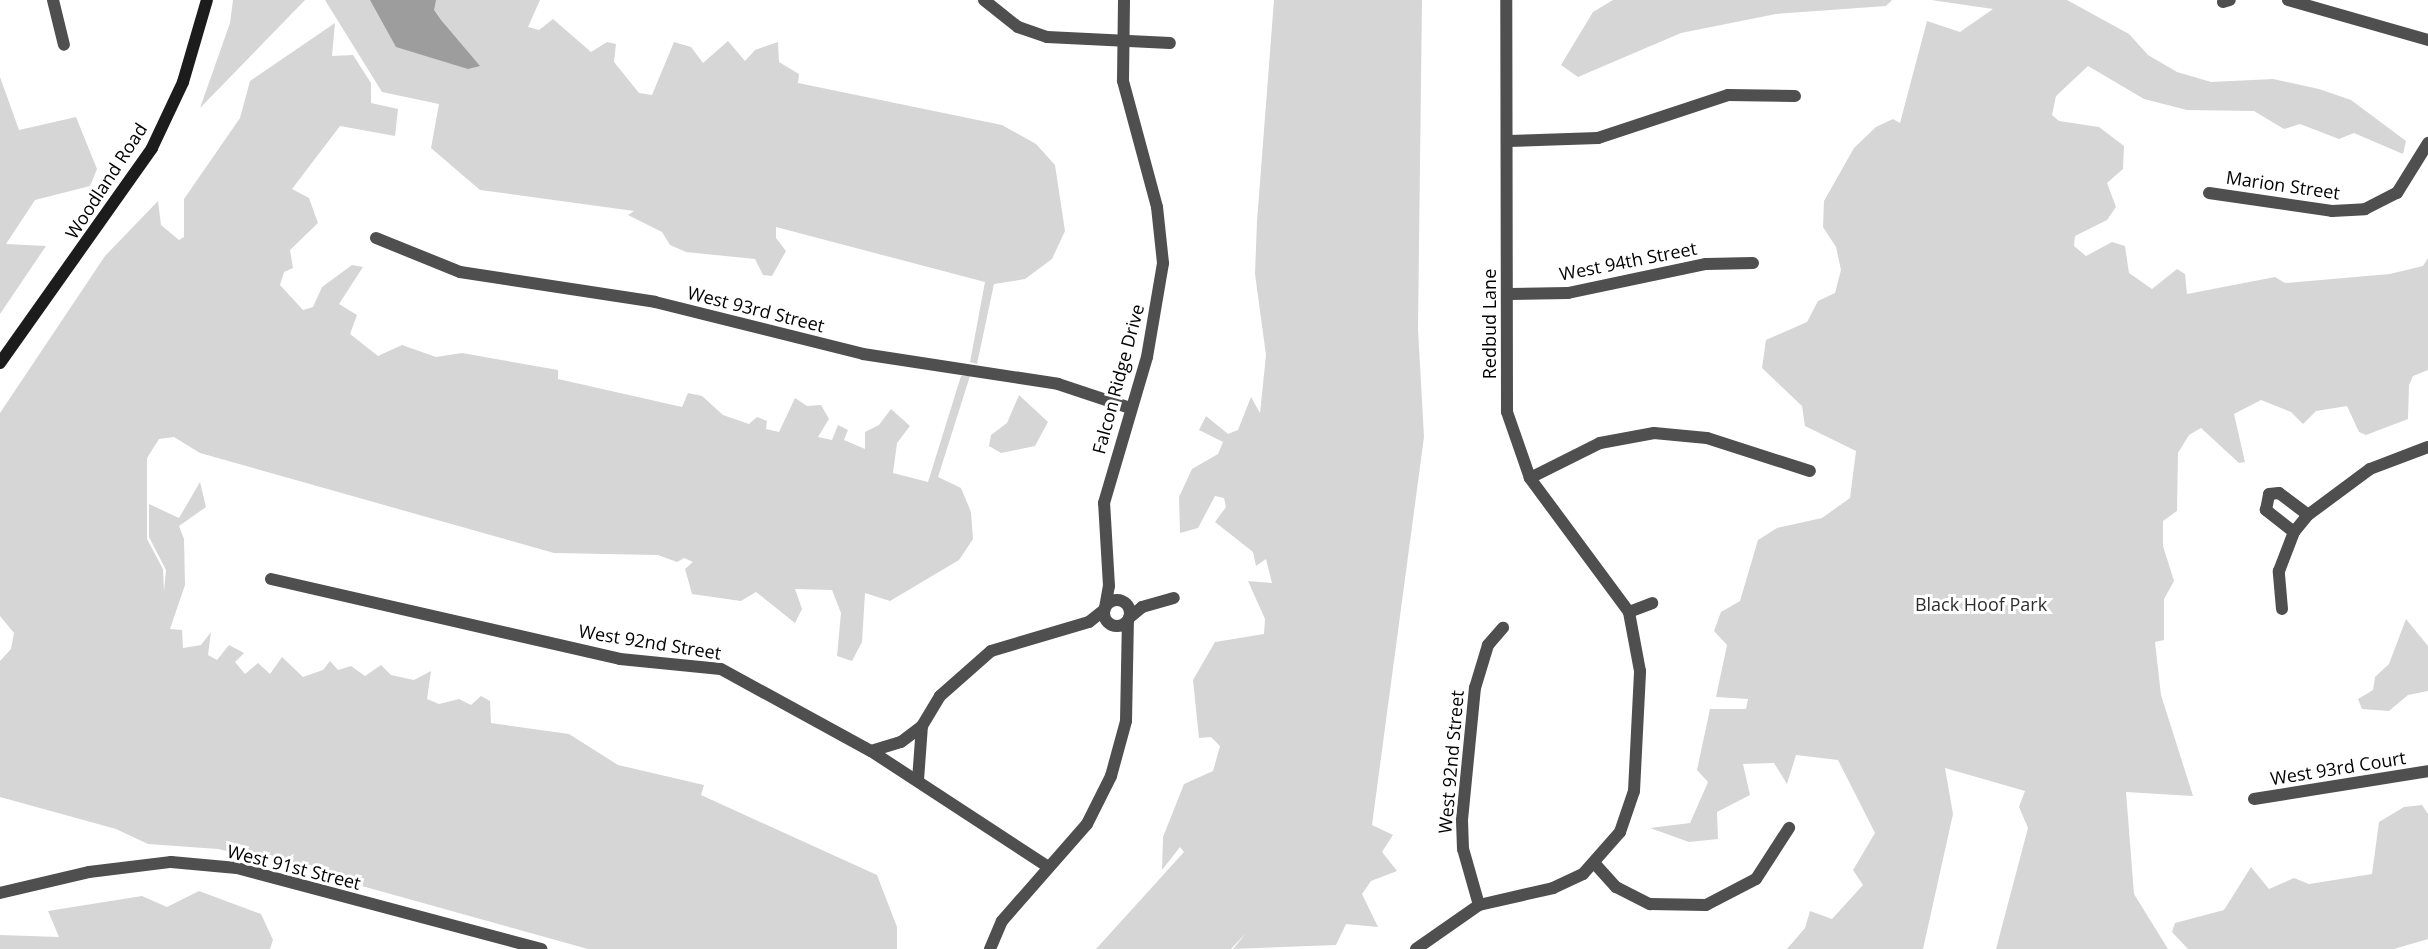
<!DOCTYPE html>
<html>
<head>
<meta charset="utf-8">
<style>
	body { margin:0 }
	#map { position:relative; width:2428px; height:949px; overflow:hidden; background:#fff; font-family:"Open Sans",sans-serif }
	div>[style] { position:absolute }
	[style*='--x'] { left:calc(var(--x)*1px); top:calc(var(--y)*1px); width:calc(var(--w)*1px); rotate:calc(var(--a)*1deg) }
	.green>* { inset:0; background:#d6d6d6 }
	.water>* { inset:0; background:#9d9d9d }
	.street>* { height:12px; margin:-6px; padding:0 6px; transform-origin:6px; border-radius:6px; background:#4f4f4f }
	.street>.ring { margin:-6px; padding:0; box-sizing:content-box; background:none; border:12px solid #4f4f4f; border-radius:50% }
	.secondary>* { height:12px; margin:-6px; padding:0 6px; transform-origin:6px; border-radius:6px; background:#1c1c1c }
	span { translate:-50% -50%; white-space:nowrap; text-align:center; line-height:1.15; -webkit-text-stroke:6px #fff; paint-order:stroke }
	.street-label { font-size:18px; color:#000 }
	.park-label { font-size:18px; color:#2d2d2d }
</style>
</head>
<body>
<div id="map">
	<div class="green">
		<div style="clip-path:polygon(233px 0,305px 0,200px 108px,230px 23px)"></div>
		<div style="clip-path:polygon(325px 0,540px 0,528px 27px,539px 30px,553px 19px,591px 52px,607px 42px,616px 44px,614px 62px,639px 93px,652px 95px,674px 42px,691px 47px,703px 63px,728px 41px,745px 61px,755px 50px,778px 42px,779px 62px,799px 74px,798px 83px,1002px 125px,1036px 144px,1055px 165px,1065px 231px,1052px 259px,1025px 279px,994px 284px,977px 364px,970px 362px,985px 282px,776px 227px,776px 238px,786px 251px,772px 276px,763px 275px,755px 259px,686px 252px,670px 245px,662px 232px,628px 215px,634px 211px,480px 190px,431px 148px,439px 104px,382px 92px)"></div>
		<div style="clip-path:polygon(1274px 0,1422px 0,1418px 329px,1424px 437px,1372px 825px,1393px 835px,1382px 852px,1397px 871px,1371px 881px,1362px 894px,1378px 927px,1346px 924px,1336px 945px,1233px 949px,1247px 932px,1231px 949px,1096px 949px,1184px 852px,1180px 847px,1162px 870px,1163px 837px,1184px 784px,1213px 771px,1220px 746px,1211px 737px,1199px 738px,1193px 680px,1215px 642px,1264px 634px,1265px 619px,1248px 581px,1272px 583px,1266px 559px,1256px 566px,1253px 552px,1215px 522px,1226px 507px,1224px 498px,1215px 496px,1198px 528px,1180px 533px,1179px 497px,1192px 469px,1218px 454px,1223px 442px,1199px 430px,1206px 416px,1228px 434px,1238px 430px,1251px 397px,1260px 413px,1266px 355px,1255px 274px,1257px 221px)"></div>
		<div style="clip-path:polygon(1613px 0,1892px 0,1886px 6px,1776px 14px,1681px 33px,1578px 77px,1561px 65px,1593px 12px)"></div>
		<div style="clip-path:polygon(1931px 0,2067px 0,2129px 34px,2148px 55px,2177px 72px,2211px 82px,2273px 79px,2319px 89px,2351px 100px,2406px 141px,2403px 154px,2354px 133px,2339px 139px,2300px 124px,2284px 129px,2254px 111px,2187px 110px,2144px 99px,2088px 66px,2056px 96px,2052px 115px,2059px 121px,2099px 127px,2124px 146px,2123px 169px,2107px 183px,2116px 207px,2107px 220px,2075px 236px,2074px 246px,2086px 256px,2112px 242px,2125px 246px,2129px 273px,2152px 289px,2177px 269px,2185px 274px,2187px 294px,2275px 277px,2285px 283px,2390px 274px,2423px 266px,2428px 258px,2428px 370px,2413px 376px,2409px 385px,2408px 419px,2366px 435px,2359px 432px,2347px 406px,2316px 411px,2303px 424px,2291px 412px,2261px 400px,2234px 414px,2245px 462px,2239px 463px,2201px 428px,2189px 435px,2178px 453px,2177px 511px,2163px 521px,2163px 546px,2174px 581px,2164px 599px,2164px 640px,2155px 642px,2161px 695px,2193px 796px,2126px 792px,2134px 894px,2168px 949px,1996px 949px,2028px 828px,2019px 807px,2025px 791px,1945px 768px,1953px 814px,1923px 949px,1787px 949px,1805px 928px,1810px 911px,1832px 919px,1863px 885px,1853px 870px,1875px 833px,1838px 760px,1796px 755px,1787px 784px,1774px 763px,1743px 764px,1750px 795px,1717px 812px,1718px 839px,1689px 842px,1650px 828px,1690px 823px,1708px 782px,1697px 770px,1710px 709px,1746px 709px,1748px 699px,1716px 697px,1727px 645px,1714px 631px,1721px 612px,1740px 601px,1758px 540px,1777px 528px,1822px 518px,1850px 498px,1856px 451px,1805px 426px,1802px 406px,1762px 368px,1766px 340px,1807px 322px,1818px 301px,1835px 293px,1841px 270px,1836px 247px,1823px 227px,1824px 201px,1854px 148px,1876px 127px,1893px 119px,1900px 123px,1927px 21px,1960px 32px,1993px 9px)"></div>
		<div style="clip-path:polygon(335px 23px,332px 56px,353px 55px,371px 83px,371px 103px,398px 109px,395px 136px,340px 126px,292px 189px,309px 198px,318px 223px,290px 250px,293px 268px,284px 272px,280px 285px,303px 310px,313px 307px,322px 287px,352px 265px,363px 267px,339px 304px,357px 315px,350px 334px,378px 356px,402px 345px,436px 357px,462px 353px,558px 370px,558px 379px,682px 407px,688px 393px,702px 396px,723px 415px,749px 424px,757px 417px,767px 421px,766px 429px,779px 432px,795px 398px,807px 406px,821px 405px,829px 419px,818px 437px,832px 440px,838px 425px,848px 430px,844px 440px,865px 449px,865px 432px,879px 425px,891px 409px,910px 426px,897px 443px,893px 473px,928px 482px,961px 376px,970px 376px,938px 477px,961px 488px,971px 512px,973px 539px,959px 560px,890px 601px,865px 593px,862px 642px,852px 661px,837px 656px,841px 613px,832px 590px,795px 589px,802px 609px,795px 623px,756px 592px,741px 601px,692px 594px,685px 569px,693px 562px,684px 558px,677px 562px,658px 555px,554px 553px,200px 453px,174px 437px,159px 439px,147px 458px,147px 539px,163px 569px,164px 591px,166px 570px,149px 537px,149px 504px,179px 518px,200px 482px,206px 507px,179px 526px,184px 539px,185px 585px,170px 629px,182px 630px,183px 648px,201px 645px,211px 632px,208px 655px,217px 660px,229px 645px,244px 653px,235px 662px,245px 674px,258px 663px,270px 674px,282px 657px,303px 677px,323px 670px,330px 661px,338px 670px,351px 666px,365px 676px,381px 665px,391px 675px,414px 680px,431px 671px,427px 699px,439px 704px,459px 699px,471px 705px,481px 696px,490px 701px,491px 723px,569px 734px,618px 765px,704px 785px,701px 795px,877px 875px,897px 927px,897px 949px,588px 949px,290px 866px,218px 849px,148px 844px,116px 829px,0 797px,0 661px,11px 649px,14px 633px,0 616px,0 413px,105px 256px,158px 201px,161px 225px,179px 240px,184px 237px,184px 199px,240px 118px,250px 81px)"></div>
		<div style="clip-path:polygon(0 77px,19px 130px,76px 117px,97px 169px,90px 186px,35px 200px,6px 244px,46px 246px,0 314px)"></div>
		<div style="clip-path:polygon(1019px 395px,1048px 422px,1035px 446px,1001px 453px,989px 446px,991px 435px,1007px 423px)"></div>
		<div style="clip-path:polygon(2406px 619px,2428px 646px,2428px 691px,2408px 695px,2389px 711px,2362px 709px,2358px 699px,2373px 690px,2375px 677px,2389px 664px)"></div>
		<div style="clip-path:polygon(2422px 805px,2428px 814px,2428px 939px,2394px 949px,2188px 949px,2172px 932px,2175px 923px,2224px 910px,2251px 867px,2269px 889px,2294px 878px,2309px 884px,2372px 874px,2379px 822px,2404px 807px)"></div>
		<div style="clip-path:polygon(199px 891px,261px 914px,273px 940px,270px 949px,0 949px,0 935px,59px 937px,48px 911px,142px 896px,167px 907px)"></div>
	</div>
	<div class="water">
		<div style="clip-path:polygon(370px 0,436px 0,434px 10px,441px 20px,480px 66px,468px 69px,396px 47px)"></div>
	</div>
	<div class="street">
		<div style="--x:53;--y:0;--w:46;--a:76.3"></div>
		<div style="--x:984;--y:0;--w:43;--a:38.5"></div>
		<div style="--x:1018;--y:27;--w:31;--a:19"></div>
		<div style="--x:1047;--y:37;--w:123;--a:2.8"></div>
		<div style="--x:2288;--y:0;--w:146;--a:15.9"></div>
		<div style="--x:2223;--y:2;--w:7;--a:-16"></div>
		<div style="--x:1508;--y:141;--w:90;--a:-1.9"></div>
		<div style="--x:1598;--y:138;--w:137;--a:-18.3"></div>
		<div style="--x:1728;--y:95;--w:67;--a:0.9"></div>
		<div style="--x:2209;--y:193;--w:124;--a:8.3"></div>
		<div style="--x:2332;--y:211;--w:33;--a:-3"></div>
		<div style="--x:2365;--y:209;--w:36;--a:-27"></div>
		<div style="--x:2397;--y:193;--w:59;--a:-58.2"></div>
		<div style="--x:376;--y:238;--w:91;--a:22"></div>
		<div style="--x:460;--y:272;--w:197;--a:8.7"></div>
		<div style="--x:655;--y:302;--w:214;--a:14"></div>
		<div style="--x:863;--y:354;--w:197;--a:8.7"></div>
		<div style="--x:1058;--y:384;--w:76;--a:18.4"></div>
		<div style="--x:1509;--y:294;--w:59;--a:-1"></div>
		<div style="--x:1568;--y:293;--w:141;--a:-11.9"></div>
		<div style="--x:1706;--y:264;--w:47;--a:-1.2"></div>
		<div style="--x:1530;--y:478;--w:78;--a:-26.6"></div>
		<div style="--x:1600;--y:443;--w:55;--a:-10.5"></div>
		<div style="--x:1654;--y:433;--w:53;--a:5.4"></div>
		<div style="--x:1707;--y:438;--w:108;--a:17.8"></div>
		<div style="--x:2294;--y:532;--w:36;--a:-142"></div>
		<div style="--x:2266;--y:510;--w:16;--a:-79"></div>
		<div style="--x:2269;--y:494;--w:10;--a:-6"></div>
		<div style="--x:2279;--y:493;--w:36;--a:37"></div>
		<div style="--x:271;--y:579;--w:358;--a:12.9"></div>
		<div style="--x:620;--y:659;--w:101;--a:5.7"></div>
		<div style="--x:721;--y:669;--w:171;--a:28.7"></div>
		<div style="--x:871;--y:751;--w:212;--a:33.2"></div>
		<div class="ring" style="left:1104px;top:600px;width:14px;height:14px"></div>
		<div style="--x:1105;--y:608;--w:22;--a:-80"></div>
		<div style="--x:1109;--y:586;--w:83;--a:-93.4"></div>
		<div style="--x:1104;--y:503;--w:152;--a:-73.6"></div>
		<div style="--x:1147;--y:357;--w:95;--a:-80.3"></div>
		<div style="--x:1163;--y:263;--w:56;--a:-96.1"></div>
		<div style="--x:1157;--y:207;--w:131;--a:-105.1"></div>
		<div style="--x:1123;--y:81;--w:81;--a:-89.3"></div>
		<div style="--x:2282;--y:609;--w:38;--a:-95"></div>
		<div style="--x:2279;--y:571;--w:42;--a:-69"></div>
		<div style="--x:2294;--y:532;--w:22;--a:-51"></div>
		<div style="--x:2308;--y:515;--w:77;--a:-36.6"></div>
		<div style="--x:2370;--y:469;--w:62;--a:-20.8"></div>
		<div style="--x:1629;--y:612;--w:25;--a:-21"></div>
		<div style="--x:1129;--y:618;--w:17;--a:-40"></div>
		<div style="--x:1142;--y:607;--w:33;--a:-16"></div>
		<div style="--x:871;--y:751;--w:31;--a:-17"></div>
		<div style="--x:901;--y:742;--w:26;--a:-37"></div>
		<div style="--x:922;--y:726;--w:35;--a:-59"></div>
		<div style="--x:940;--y:696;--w:68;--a:-41.4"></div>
		<div style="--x:991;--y:651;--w:102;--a:-16.5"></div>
		<div style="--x:1089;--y:622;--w:19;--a:-39"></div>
		<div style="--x:918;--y:780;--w:54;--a:-85.8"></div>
		<div style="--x:2254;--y:799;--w:176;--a:-9.1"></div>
		<div style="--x:1596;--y:865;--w:30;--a:48"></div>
		<div style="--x:1616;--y:887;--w:38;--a:27"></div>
		<div style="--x:1650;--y:904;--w:56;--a:1"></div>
		<div style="--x:1706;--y:905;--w:56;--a:-27.5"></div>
		<div style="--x:1756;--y:879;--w:61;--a:-57.1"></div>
		<div style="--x:0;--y:893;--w:91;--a:-13.3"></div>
		<div style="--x:89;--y:872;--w:83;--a:-7"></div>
		<div style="--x:171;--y:862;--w:66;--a:5.2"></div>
		<div style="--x:237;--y:868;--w:315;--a:14.9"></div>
		<div style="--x:1479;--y:905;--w:58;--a:-105.9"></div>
		<div style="--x:1463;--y:849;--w:29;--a:-92"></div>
		<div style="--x:1462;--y:820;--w:133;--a:-84.4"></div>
		<div style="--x:1475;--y:688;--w:45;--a:-73.2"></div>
		<div style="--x:1488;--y:645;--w:23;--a:-49"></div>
		<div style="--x:990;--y:949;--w:30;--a:-67"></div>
		<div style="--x:1002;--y:921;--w:129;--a:-48.8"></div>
		<div style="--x:1087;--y:824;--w:54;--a:-63.4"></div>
		<div style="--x:1111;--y:776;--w:57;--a:-74.7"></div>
		<div style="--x:1126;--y:721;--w:100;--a:-88.9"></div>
		<div style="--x:1416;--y:949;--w:77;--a:-34.9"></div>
		<div style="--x:1479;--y:905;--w:76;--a:-12.9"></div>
		<div style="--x:1553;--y:888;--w:33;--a:-25"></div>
		<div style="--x:1583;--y:874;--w:56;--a:-48.6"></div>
		<div style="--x:1620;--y:832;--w:43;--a:-71.1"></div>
		<div style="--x:1634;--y:791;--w:120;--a:-87.1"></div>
		<div style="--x:1640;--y:671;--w:60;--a:-100.6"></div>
		<div style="--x:1629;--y:612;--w:167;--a:-126.5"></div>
		<div style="--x:1530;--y:478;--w:70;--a:-109.2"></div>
		<div style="--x:1507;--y:412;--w:412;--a:-90.1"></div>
	</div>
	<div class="secondary">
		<div style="--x:0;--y:363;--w:263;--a:-54.7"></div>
		<div style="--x:152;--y:148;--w:73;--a:-64.8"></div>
		<div style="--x:183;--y:82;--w:85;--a:-73.7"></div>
	</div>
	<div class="street-label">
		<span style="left:106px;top:181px;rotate:-57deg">Woodland Road</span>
		<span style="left:2283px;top:185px;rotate:8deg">Marion Street</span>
		<span style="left:1628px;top:261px;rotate:-11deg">West 94th Street</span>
		<span style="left:756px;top:309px;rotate:14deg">West 93rd Street</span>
		<span style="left:1489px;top:324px;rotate:-90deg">Redbud Lane</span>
		<span style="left:1118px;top:379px;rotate:-75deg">Falcon Ridge Drive</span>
		<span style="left:650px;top:642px;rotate:9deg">West 92nd Street</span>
		<span style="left:1451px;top:762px;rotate:-85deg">West 92nd Street</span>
		<span style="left:2338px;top:768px;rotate:-9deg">West 93rd Court</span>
		<span style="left:294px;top:867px;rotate:14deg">West 91st Street</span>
	</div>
	<div class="park-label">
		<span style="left:1981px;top:604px">Black Hoof Park</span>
	</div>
</div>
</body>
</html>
